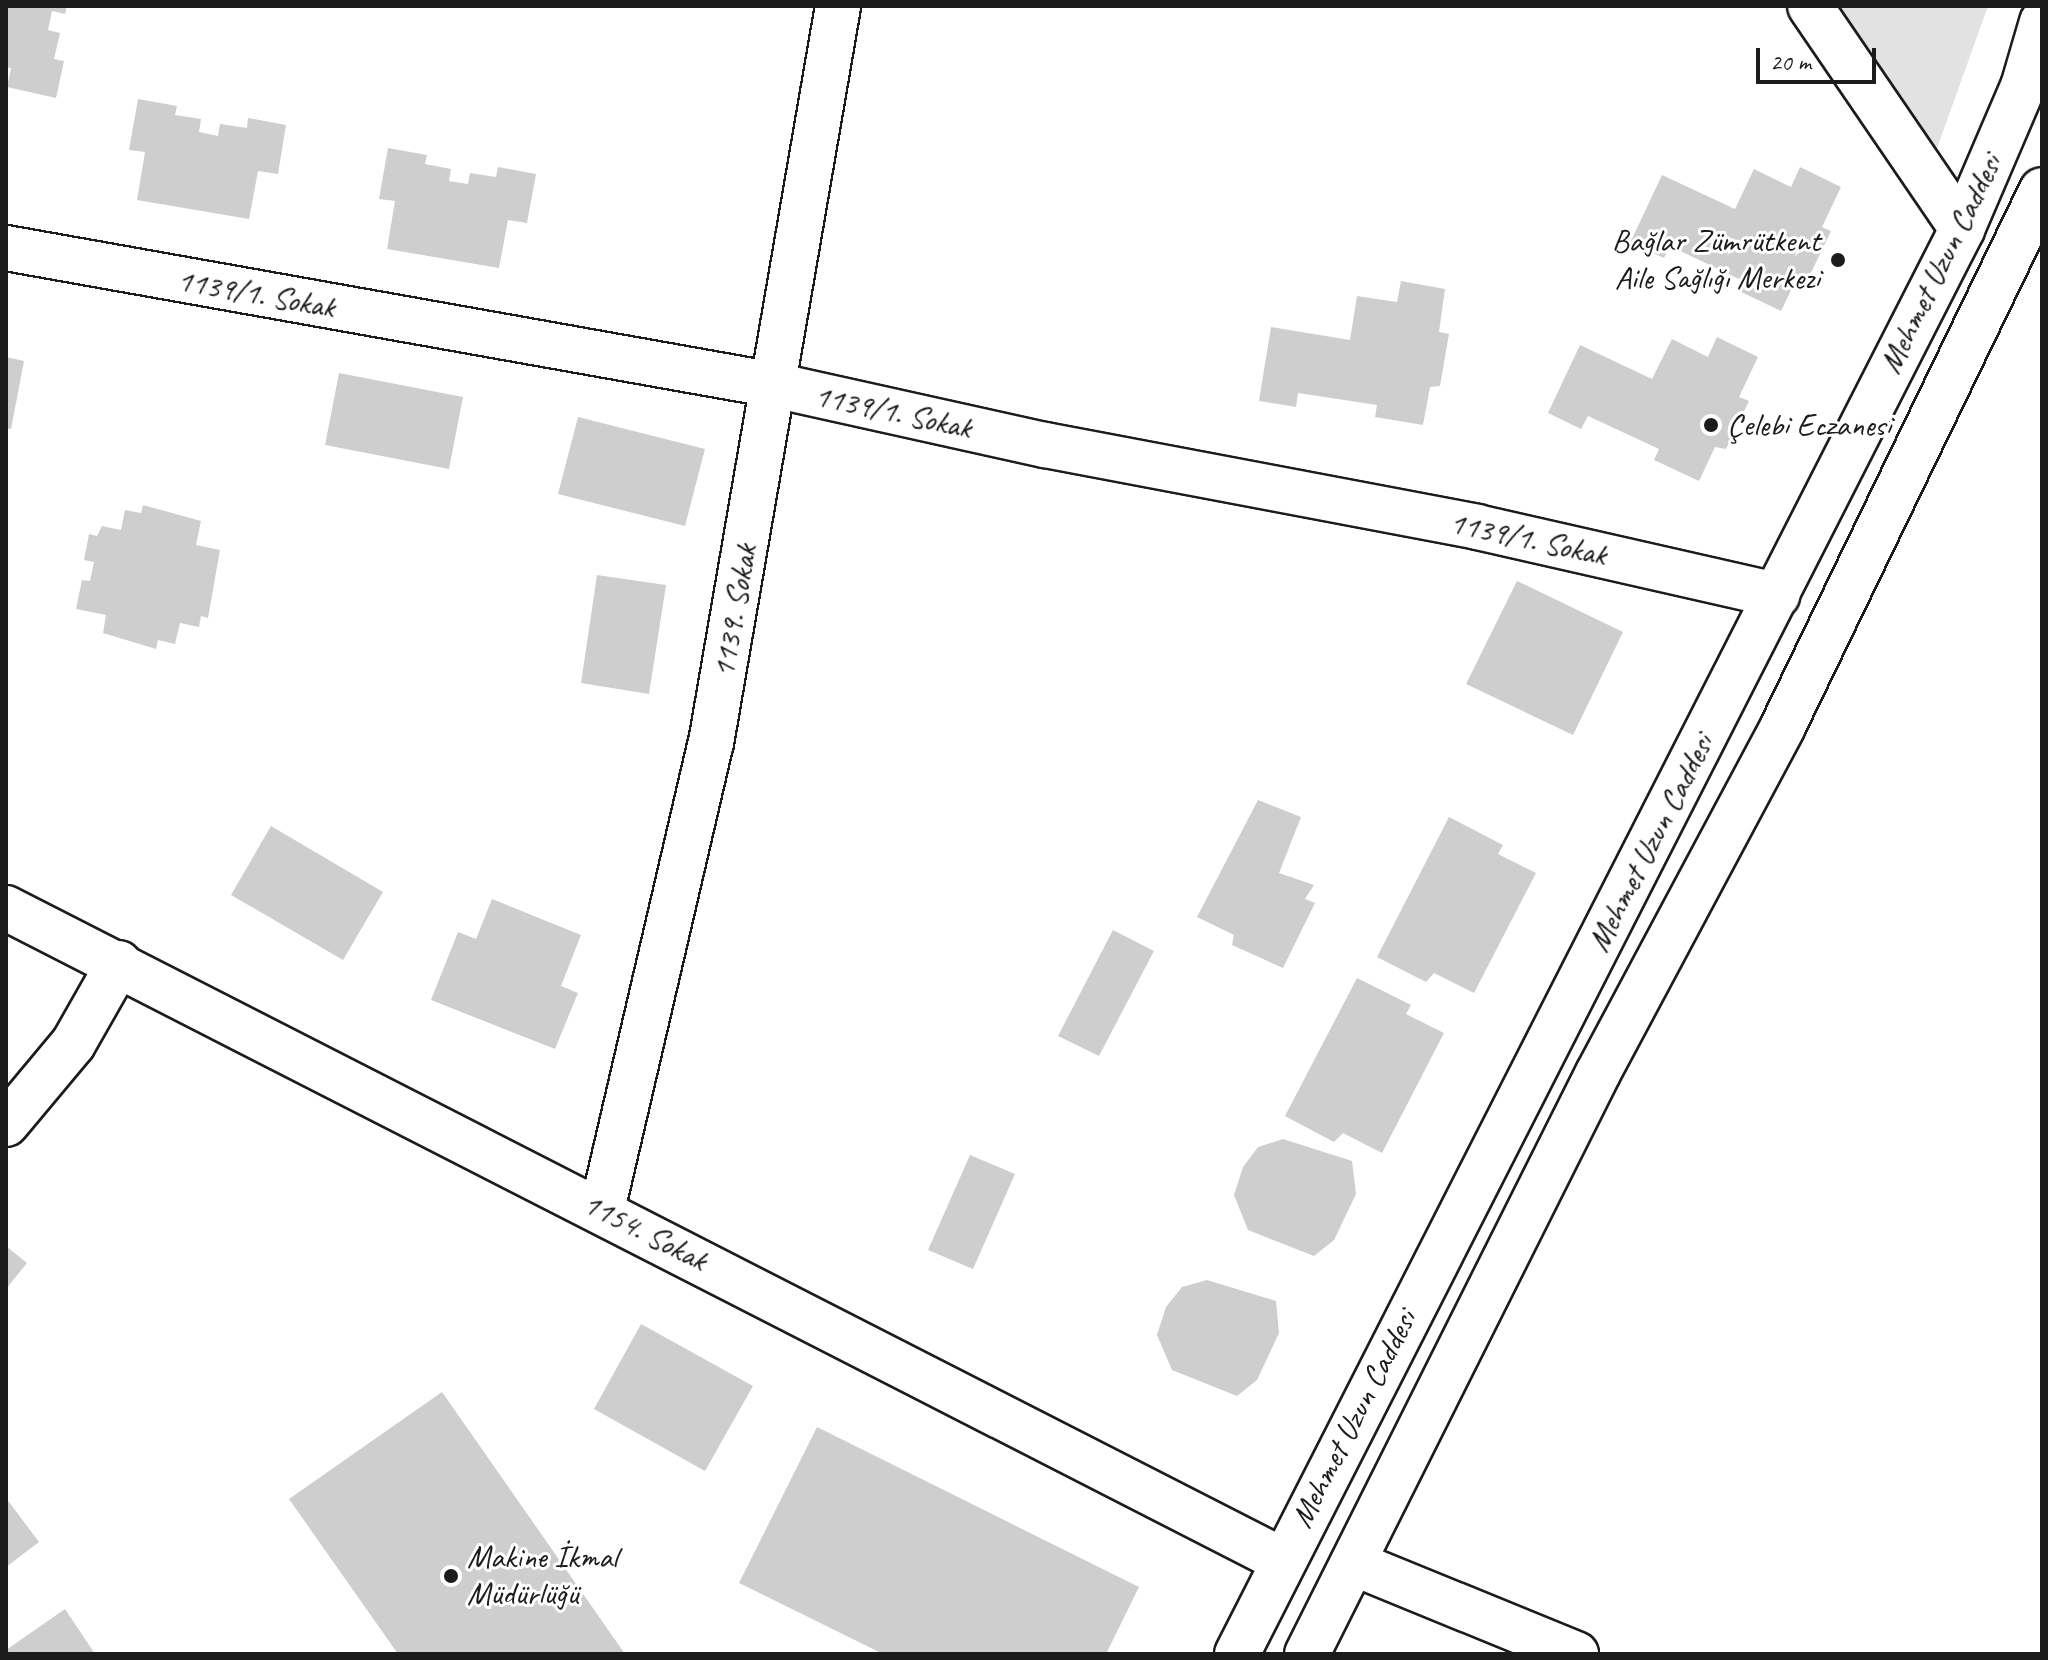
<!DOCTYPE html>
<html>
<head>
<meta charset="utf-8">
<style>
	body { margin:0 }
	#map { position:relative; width:2048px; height:1660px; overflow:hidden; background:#fff; font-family:Caveat,sans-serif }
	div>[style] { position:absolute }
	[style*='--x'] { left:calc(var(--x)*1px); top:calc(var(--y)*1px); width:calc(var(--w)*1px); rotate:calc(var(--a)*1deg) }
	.green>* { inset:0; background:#e2e2e2 }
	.building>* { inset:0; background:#cecece }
	.roads { filter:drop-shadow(2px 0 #1c1c1c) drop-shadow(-2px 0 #1c1c1c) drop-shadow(0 2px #1c1c1c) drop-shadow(0 -2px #1c1c1c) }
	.minor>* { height:44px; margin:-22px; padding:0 22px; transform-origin:22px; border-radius:22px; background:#fff }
	.major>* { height:44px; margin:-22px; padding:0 22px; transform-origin:22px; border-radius:22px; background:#fff }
	.dots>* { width:22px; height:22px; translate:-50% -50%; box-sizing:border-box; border:4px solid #fff; border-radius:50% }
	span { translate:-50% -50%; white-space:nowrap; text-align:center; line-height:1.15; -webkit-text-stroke:6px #fff; paint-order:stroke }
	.poi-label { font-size:32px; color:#1c1c1c }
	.right { translate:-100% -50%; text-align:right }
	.left { translate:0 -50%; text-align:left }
	.street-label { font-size:32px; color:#1c1c1c }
	.frame { position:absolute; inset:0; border:8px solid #1c1c1c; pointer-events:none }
	.scale { position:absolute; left:1756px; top:48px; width:120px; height:36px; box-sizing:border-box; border:4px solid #1c1c1c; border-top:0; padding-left:10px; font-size:24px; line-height:28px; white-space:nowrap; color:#1c1c1c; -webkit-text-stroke:6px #fff; paint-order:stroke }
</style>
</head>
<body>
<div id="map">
	<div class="green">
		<div style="clip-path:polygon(1832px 6px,1988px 6px,1936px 151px)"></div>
	</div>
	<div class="building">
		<div style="clip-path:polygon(6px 6px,67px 6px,65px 14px,52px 11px,48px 30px,60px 33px,54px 59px,64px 61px,56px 98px,7px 87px,11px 68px,6px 67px)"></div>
		<div style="clip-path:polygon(138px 99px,177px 106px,175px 115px,201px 119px,199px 132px,218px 136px,220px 124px,247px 128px,248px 118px,286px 125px,278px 174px,258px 171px,249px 219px,137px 200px,145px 152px,129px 150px)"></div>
		<div style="clip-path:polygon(388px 148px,427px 155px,425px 164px,451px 169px,449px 181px,468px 184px,470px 173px,496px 177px,498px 167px,536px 174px,527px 223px,508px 220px,499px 268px,387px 249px,395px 201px,379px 199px)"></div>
		<div style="clip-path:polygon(1800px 167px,1841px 187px,1822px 227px,1831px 231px,1808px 279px,1798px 276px,1781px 311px,1737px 290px,1741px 280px,1670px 246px,1664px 258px,1630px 243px,1662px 175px,1735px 209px,1754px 169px,1791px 187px)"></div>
		<div style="clip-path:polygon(1401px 281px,1445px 289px,1439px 332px,1449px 334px,1440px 386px,1430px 387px,1423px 425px,1375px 417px,1377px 405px,1298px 393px,1296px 407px,1259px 401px,1271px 327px,1350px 340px,1357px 296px,1397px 302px)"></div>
		<div style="clip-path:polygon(1717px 337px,1758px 357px,1739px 397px,1749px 401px,1726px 449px,1715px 447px,1699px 481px,1654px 460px,1659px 449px,1588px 416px,1581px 429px,1548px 413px,1580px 345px,1652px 379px,1672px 339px,1708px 357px)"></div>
		<div style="clip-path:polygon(6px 357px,24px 361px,11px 429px,6px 428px)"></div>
		<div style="clip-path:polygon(339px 373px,463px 397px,449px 469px,325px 445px)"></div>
		<div style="clip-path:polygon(578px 417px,705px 449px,685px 526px,558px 494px)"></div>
		<div style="clip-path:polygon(143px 505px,201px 521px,196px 545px,220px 550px,208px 618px,201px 616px,199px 627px,180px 623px,175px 644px,158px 640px,156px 649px,103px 633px,106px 615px,76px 609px,82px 580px,90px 581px,94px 562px,84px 560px,89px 534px,97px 536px,102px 526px,121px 530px,125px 510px,141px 513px)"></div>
		<div style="clip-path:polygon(597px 575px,666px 585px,649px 694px,581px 683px)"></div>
		<div style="clip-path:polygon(1517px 581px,1623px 632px,1573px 735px,1466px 684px)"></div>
		<div style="clip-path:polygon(1258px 800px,1301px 817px,1279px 873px,1314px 885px,1305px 899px,1315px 903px,1283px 968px,1232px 945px,1234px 935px,1197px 917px)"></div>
		<div style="clip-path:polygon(1449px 817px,1503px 845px,1498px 854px,1536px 873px,1474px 993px,1434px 973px,1426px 982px,1377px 957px)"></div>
		<div style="clip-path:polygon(271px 826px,383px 892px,343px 960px,231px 895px)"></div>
		<div style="clip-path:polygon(492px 899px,581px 935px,561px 986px,578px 993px,555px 1049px,431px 1000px,458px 932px,476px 939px)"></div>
		<div style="clip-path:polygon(1113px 930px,1154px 951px,1099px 1056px,1058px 1036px)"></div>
		<div style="clip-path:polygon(1357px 978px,1411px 1005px,1406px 1014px,1444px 1033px,1382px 1153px,1343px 1133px,1334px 1142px,1285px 1116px)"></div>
		<div style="clip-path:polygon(1283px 1139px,1352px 1161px,1356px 1194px,1334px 1240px,1314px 1256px,1248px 1230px,1234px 1195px,1243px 1167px,1258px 1147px)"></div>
		<div style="clip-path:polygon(970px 1155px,1015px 1174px,973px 1269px,928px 1250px)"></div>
		<div style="clip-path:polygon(6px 1246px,27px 1263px,6px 1289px)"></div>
		<div style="clip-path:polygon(1207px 1280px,1276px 1301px,1279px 1333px,1257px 1380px,1237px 1396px,1172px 1370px,1157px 1335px,1166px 1307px,1182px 1287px)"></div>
		<div style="clip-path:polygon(641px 1324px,753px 1386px,705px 1471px,594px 1409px)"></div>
		<div style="clip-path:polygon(442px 1392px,625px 1654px,398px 1654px,289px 1499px)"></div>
		<div style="clip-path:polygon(817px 1427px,1139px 1587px,1106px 1654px,883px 1654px,739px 1583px)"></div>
		<div style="clip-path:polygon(6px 1498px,39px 1542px,6px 1567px)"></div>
		<div style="clip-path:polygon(65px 1609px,95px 1654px,6px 1654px,6px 1650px)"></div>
	</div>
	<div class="roads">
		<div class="minor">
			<div style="--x:1810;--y:6;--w:270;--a:55.7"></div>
			<div style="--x:6;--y:248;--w:780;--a:10.11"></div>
			<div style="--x:774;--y:385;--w:278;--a:12.5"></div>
			<div style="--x:1045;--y:445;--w:440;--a:10.7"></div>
			<div style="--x:1477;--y:527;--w:308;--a:12.8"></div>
			<div style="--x:6;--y:908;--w:1433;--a:27.07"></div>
			<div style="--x:6;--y:1124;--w:104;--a:-50.1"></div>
			<div style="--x:73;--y:1044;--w:93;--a:-60.4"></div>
			<div style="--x:602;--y:1210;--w:480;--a:-76.9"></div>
			<div style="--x:711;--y:743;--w:748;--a:-80.22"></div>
			<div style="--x:1353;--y:1563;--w:241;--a:22.2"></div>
		</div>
		<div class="major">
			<div style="--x:1237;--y:1654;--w:1599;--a:-63.03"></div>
			<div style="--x:1962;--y:229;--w:155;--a:-66.8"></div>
			<div style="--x:2023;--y:87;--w:68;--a:-73.7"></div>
			<div style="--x:1307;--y:1654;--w:650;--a:-63.4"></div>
			<div style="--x:1598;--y:1073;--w:393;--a:-61.9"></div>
			<div style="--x:1783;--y:726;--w:595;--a:-64.21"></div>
		</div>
	</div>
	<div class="dots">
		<div style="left:1838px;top:260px;background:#1c1c1c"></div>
		<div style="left:1711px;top:425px;background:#1c1c1c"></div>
		<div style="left:451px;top:1576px;background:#1c1c1c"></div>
	</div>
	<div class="poi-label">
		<span class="right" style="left:1820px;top:260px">Bağlar Zümrütkent<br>Aile Sağlığı Merkezi</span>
		<span class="left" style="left:1727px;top:425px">Çelebi Eczanesi</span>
		<span class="left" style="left:467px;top:1576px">Makine İkmal<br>Müdürlüğü</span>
	</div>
	<div class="street-label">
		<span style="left:1941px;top:264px;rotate:-64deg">Mehmet Uzun Caddesi</span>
		<span style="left:256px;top:294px;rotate:10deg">1139/1. Sokak</span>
		<span style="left:893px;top:412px;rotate:12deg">1139/1. Sokak</span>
		<span style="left:1528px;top:539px;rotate:12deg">1139/1. Sokak</span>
		<span style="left:735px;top:611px;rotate:-80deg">1139. Sokak</span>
		<span style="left:1651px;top:843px;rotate:-63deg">Mehmet Uzun Caddesi</span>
		<span style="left:645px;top:1232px;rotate:27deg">1154. Sokak</span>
		<span style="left:1354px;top:1419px;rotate:-63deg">Mehmet Uzun Caddesi</span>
	</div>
	<div class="frame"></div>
	<div class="scale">20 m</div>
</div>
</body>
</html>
